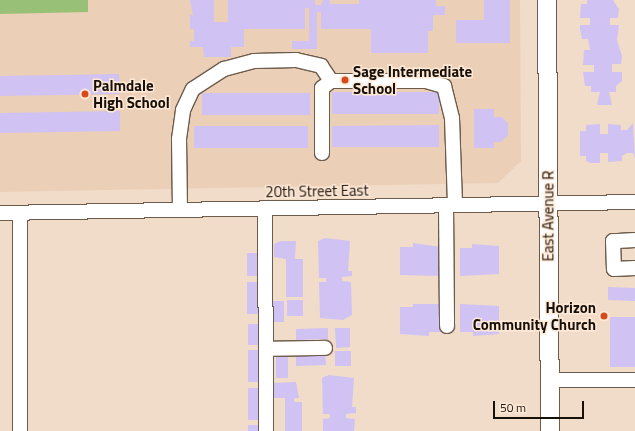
<!DOCTYPE html>
<html>
<head>
<meta charset="utf-8">
<style>
	body { margin:0 }
	#map { position:relative; width:635px; height:431px; overflow:hidden; background:#f1dcc9; font-family:"Titillium Web",sans-serif }
	div>[style] { position:absolute }
	[style*='--x'] { left:calc(var(--x)*1px); top:calc(var(--y)*1px); width:calc(var(--w)*1px); rotate:calc(var(--a)*1deg) }
	.built>* { inset:0; background:#ebcfb7 }
	.green>* { inset:0; background:#99c077 }
	.building>* { inset:0; background:#d0c2f3 }
	.roads { filter:drop-shadow(1px 0 #6d5b4b) drop-shadow(-1px 0 #6d5b4b) drop-shadow(0 1px #6d5b4b) drop-shadow(0 -1px #6d5b4b) }
	.minor>* { height:14px; margin:-7px; padding:0 7px; transform-origin:7px; border-radius:7px; background:#fff }
	.major>* { height:18px; margin:-9px; padding:0 9px; transform-origin:9px; border-radius:9px; background:#fff }
	.dots>* { width:11px; height:11px; translate:-50% -50%; box-sizing:border-box; border:2px solid #ffe9d6; border-radius:50% }
	span { translate:-50% -50%; white-space:nowrap; text-align:center; line-height:1.15; -webkit-text-stroke:3px #ffe9d6; paint-order:stroke }
	.poi-label { font-size:15px; color:#171009; font-weight:700 }
	.left { translate:0 -50%; text-align:left }
	.right { translate:-100% -50%; text-align:right }
	.street-label { font-size:15px; color:#171009 }
	.scale { position:absolute; left:493px; top:401px; width:91px; height:18px; box-sizing:border-box; border:2px solid #171009; border-top:0; padding-left:5px; font-size:12px; line-height:14px; white-space:nowrap; color:#171009; -webkit-text-stroke:3px #ffe9d6; paint-order:stroke }
</style>
</head>
<body>
<div id="map">
	<div class="built">
		<div style="clip-path:polygon(0 0,520px 0,521px 161px,498px 183px,0 192px)"></div>
	</div>
	<div class="green">
		<div style="clip-path:polygon(0 0,88px 0,88px 12px,0 14px)"></div>
	</div>
	<div class="building">
		<div style="clip-path:polygon(190px 0,214px 0,214px 22px,228px 22px,228px 0,315px 0,315px 5px,321px 5px,323px 0,330px 0,330px 4px,359px 4px,359px 0,436px 0,436px 6px,445px 6px,445px 15px,433px 15px,433px 31px,428px 31px,428px 53px,371px 53px,371px 29px,321px 29px,321px 12px,317px 12px,317px 49px,292px 49px,292px 41px,309px 41px,309px 8px,305px 8px,305px 29px,244px 29px,244px 47px,231px 47px,231px 57px,204px 57px,203px 47px,190px 47px,190px 41px,194px 41px,194px 29px,190px 29px,190px 15px,193px 15px)"></div>
		<div style="clip-path:polygon(484px 0,510px 0,510px 43px,456px 43px,456px 20px,484px 20px)"></div>
		<div style="clip-path:polygon(587px 0,613px 0,619px 9px,618px 18px,610px 18px,610px 25px,619px 25px,617px 40px,622px 56px,621px 64px,612px 64px,612px 72px,622px 72px,622px 81px,616px 86px,616px 92px,609px 92px,612px 105px,597px 105px,600px 92px,591px 92px,591px 86px,585px 86px,583px 72px,594px 72px,594px 65px,583px 65px,584px 50px,590px 50px,588px 39px,582px 39px,580px 29px,580px 25px,590px 25px,590px 18px,580px 18px,581px 4px,587px 4px)"></div>
		<div style="clip-path:polygon(119px 74px,120px 94px,0 96px,0 76px)"></div>
		<div style="clip-path:polygon(332px 92px,439px 92px,439px 114px,332px 114px)"></div>
		<div style="clip-path:polygon(202px 93px,310px 93px,310px 115px,202px 115px)"></div>
		<div style="clip-path:polygon(474px 109px,494px 109px,494px 117px,502px 117px,508px 123px,508px 135px,501px 142px,494px 142px,494px 148px,474px 148px)"></div>
		<div style="clip-path:polygon(120px 111px,120px 131px,0 133px,0 113px)"></div>
		<div style="clip-path:polygon(633px 123px,635px 158px,633px 153px,627px 153px,622px 156px,622px 161px,608px 162px,608px 153px,600px 153px,600px 163px,591px 163px,586px 161px,586px 156px,580px 156px,580px 131px,586px 131px,586px 125px,600px 124px,600px 134px,608px 134px,608px 124px,621px 125px,621px 130px,627px 130px)"></div>
		<div style="clip-path:polygon(439px 125px,439px 147px,332px 147px,332px 126px)"></div>
		<div style="clip-path:polygon(194px 126px,308px 126px,308px 148px,194px 148px)"></div>
		<div style="clip-path:polygon(325px 238px,350px 241px,348px 271px,352px 271px,352px 276px,342px 277px,342px 281px,351px 282px,352px 315px,343px 320px,320px 318px,319px 282px,326px 282px,326px 278px,319px 278px,318px 241px)"></div>
		<div style="clip-path:polygon(281px 241px,296px 241px,295px 259px,303px 259px,303px 297px,286px 297px,286px 259px,274px 257px,274px 244px)"></div>
		<div style="clip-path:polygon(413px 243px,441px 247px,441px 276px,400px 275px,400px 247px,413px 247px)"></div>
		<div style="clip-path:polygon(472px 244px,499px 246px,499px 274px,460px 276px,460px 248px,472px 248px)"></div>
		<div style="clip-path:polygon(247px 253px,259px 253px,259px 276px,247px 276px)"></div>
		<div style="clip-path:polygon(247px 282px,259px 282px,259px 314px,247px 314px)"></div>
		<div style="clip-path:polygon(608px 287px,635px 288px,635px 301px,608px 300px)"></div>
		<div style="clip-path:polygon(287px 300px,303px 300px,303px 316px,287px 316px)"></div>
		<div style="clip-path:polygon(273px 301px,284px 301px,284px 322px,273px 322px)"></div>
		<div style="clip-path:polygon(413px 304px,441px 304px,441px 332px,429px 332px,429px 336px,400px 334px,400px 307px,413px 307px)"></div>
		<div style="clip-path:polygon(460px 304px,499px 306px,499px 334px,473px 336px,473px 332px,460px 332px)"></div>
		<div style="clip-path:polygon(610px 317px,635px 317px,635px 367px,610px 367px)"></div>
		<div style="clip-path:polygon(248px 324px,259px 324px,259px 345px,248px 345px)"></div>
		<div style="clip-path:polygon(328px 328px,328px 339px,296px 340px,296px 329px)"></div>
		<div style="clip-path:polygon(335px 328px,350px 328px,350px 347px,336px 348px)"></div>
		<div style="clip-path:polygon(248px 350px,259px 350px,259px 382px,248px 382px)"></div>
		<div style="clip-path:polygon(335px 351px,351px 351px,351px 366px,335px 366px)"></div>
		<div style="clip-path:polygon(325px 354px,326px 365px,296px 366px,296px 355px)"></div>
		<div style="clip-path:polygon(276px 357px,288px 357px,288px 378px,276px 378px)"></div>
		<div style="clip-path:polygon(329px 375px,354px 378px,352px 407px,356px 407px,356px 413px,346px 414px,346px 418px,355px 419px,354px 431px,323px 431px,323px 419px,330px 418px,330px 414px,323px 414px,322px 378px)"></div>
		<div style="clip-path:polygon(296px 382px,299px 398px,294px 398px,294px 402px,302px 402px,302px 431px,285px 431px,285px 398px,273px 398px,273px 383px)"></div>
		<div style="clip-path:polygon(248px 388px,259px 388px,259px 420px,248px 420px)"></div>
		<div style="clip-path:polygon(248px 425px,259px 425px,259px 431px,248px 431px)"></div>
	</div>
	<div class="roads">
		<div class="minor">
			<div style="--x:322;--y:153;--w:65;--a:-90"></div>
			<div style="--x:322;--y:88;--w:11;--a:-38"></div>
			<div style="--x:331;--y:81;--w:95;--a:0"></div>
			<div style="--x:426;--y:81;--w:19;--a:16"></div>
			<div style="--x:444;--y:86;--w:33;--a:76"></div>
			<div style="--x:452;--y:118;--w:87;--a:88"></div>
			<div style="--x:446;--y:205;--w:121;--a:89.5"></div>
			<div style="--x:265;--y:209;--w:222;--a:89.7"></div>
			<div style="--x:180;--y:210;--w:71;--a:-90.8"></div>
			<div style="--x:179;--y:139;--w:29;--a:-82"></div>
			<div style="--x:183;--y:110;--w:23;--a:-65"></div>
			<div style="--x:193;--y:89;--w:37;--a:-33"></div>
			<div style="--x:224;--y:69;--w:31;--a:-15"></div>
			<div style="--x:254;--y:61;--w:42;--a:-1.4"></div>
			<div style="--x:296;--y:60;--w:26;--a:13"></div>
			<div style="--x:321;--y:66;--w:18;--a:56"></div>
			<div style="--x:0;--y:213;--w:635;--a:-0.99"></div>
			<div style="--x:20;--y:213;--w:218;--a:90"></div>
			<div style="--x:635;--y:240;--w:22;--a:177"></div>
			<div style="--x:613;--y:241;--w:28;--a:88"></div>
			<div style="--x:614;--y:269;--w:21;--a:-3"></div>
			<div style="--x:266;--y:349;--w:59;--a:-1"></div>
			<div style="--x:549;--y:380;--w:86;--a:0"></div>
		</div>
		<div class="major">
			<div style="--x:547;--y:0;--w:431;--a:89.6"></div>
		</div>
	</div>
	<div class="dots">
		<div style="left:345px;top:80px;background:#d44c1e"></div>
		<div style="left:85px;top:94px;background:#d44c1e"></div>
		<div style="left:604px;top:316px;background:#d44c1e"></div>
	</div>
	<div class="poi-label">
		<span class="left" style="left:353px;top:80px">Sage Intermediate<br>School</span>
		<span class="left" style="left:93px;top:94px">Palmdale<br>High School</span>
		<span class="right" style="left:596px;top:316px">Horizon<br>Community Church</span>
	</div>
	<div class="street-label">
		<span style="left:317px;top:191px;rotate:-1deg">20th Street East</span>
		<span style="left:548px;top:216px;rotate:-90deg">East Avenue R</span>
	</div>
	<div class="scale">50 m</div>
</div>
</body>
</html>
